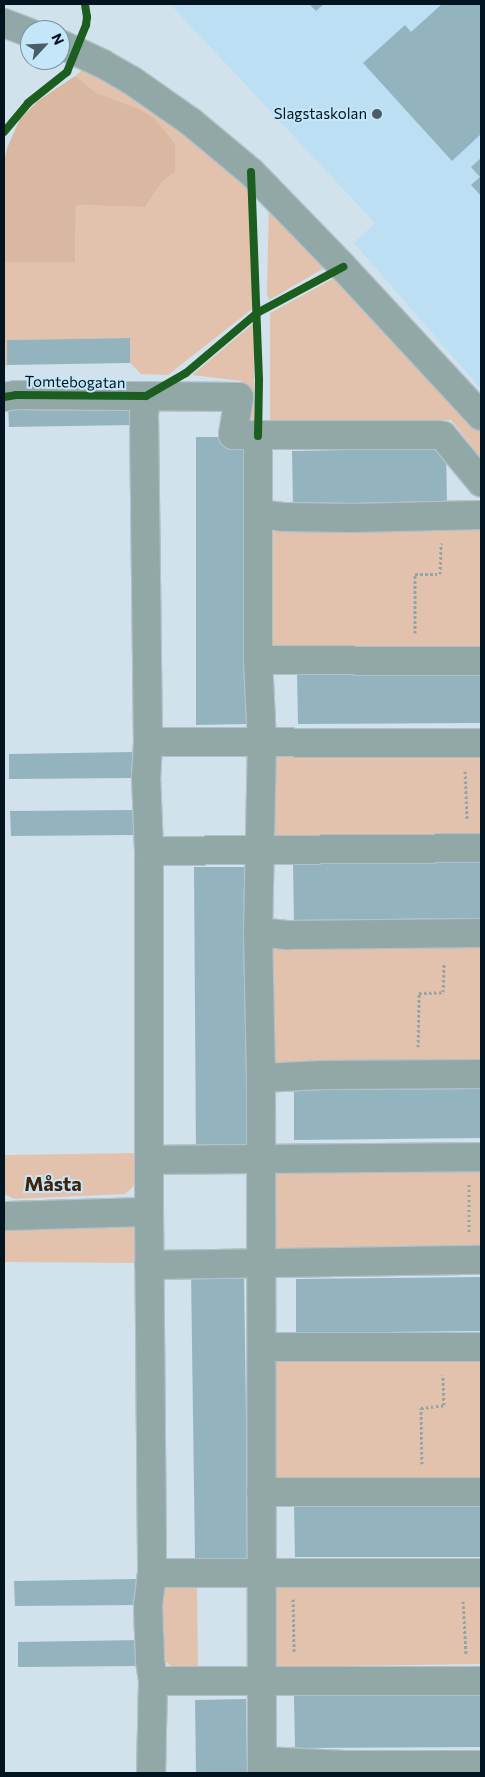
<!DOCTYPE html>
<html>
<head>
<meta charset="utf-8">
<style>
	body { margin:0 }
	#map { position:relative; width:485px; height:1777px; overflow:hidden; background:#d1e2ec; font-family:Commissioner,sans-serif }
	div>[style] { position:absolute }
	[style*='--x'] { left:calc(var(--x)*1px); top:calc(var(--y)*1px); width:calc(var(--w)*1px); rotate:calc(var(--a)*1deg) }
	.built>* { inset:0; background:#bcdff3 }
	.green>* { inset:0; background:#e3c2ad }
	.forest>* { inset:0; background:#d9b7a0 }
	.building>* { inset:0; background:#93b4be }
	.path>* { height:3px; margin-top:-1.5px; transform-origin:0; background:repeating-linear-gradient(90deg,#92a4a5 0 2.5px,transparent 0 5px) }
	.roads { filter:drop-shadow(1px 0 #b2c0c9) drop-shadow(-1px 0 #b2c0c9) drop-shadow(0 1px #b2c0c9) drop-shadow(0 -1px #b2c0c9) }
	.minor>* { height:28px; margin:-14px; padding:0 14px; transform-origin:14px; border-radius:14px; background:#92a8a6 }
	.cycleway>* { height:8px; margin:-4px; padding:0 4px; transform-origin:4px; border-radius:4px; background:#1b5e20 }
	.dots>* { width:14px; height:14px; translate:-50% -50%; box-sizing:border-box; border:2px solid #c5e5f8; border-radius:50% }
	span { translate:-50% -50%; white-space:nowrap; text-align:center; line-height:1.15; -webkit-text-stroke:4px #c5e5f8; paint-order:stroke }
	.poi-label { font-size:15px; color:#01141f }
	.right { translate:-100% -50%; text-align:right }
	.street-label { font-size:15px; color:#01141f }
	.district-label { font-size:20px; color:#42220b; font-weight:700 }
	.frame { position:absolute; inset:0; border:5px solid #01141f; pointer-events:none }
	.north { position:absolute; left:20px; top:20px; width:50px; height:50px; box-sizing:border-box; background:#c5e5f8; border:1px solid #7791a1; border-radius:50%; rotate:65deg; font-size:14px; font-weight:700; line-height:20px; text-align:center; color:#01141f }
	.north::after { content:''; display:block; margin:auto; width:18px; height:22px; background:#4a5c67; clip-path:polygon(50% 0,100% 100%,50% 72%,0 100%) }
</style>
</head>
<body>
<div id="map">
	<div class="built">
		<div style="clip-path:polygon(170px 4px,481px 4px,481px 389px,354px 243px,375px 223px)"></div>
	</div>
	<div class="green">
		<div style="clip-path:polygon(96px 67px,253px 186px,250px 199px,253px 295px,256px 306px,168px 375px,141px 374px,130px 363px,130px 338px,7px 340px,7px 365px,4px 368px,4px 262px,75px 262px,76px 205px,145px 207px,162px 182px,175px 172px,137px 108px,97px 93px,75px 76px,82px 70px)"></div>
		<div style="clip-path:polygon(269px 202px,340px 259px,269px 300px,267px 294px)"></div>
		<div style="clip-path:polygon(349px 270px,481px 412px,481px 458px,451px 420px,270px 420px,270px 313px)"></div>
		<div style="clip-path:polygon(255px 322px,259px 326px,254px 366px,254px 425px,243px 425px,241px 381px,192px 375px)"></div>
		<div style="clip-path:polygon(481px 513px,481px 647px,273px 650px,271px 516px)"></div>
		<div style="clip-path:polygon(481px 746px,481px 835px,270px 838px,271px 749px)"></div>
		<div style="clip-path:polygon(481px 930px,481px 1064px,273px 1067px,270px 933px)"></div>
		<div style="clip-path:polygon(140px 1153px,139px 1175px,133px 1187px,125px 1194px,14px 1199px,4px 1194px,4px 1155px)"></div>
		<div style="clip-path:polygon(481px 1161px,481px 1250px,273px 1253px,274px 1165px)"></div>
		<div style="clip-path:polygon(136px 1219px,142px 1263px,4px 1262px,4px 1226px)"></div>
		<div style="clip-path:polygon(481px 1347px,481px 1480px,273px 1483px,271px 1349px)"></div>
		<div style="clip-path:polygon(481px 1575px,481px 1664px,271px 1667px,272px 1579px)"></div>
		<div style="clip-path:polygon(197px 1581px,198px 1667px,176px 1670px,162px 1659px,162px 1592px,170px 1583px)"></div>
	</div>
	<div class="forest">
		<div style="clip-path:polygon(75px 76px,97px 93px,137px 108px,155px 119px,175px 144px,175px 172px,162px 182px,145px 207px,76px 205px,75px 262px,4px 262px,4px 163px,7px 148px,20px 119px,38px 101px)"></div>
	</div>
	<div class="building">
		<div style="clip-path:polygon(309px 4px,324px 4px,316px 11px)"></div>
		<div style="clip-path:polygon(442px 4px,481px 4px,481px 136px,480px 135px,452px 161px,363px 63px,405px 25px,411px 32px)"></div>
		<div style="clip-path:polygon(481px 158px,481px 196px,471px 185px,480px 177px,471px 167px)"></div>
		<div style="clip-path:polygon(130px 338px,130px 363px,7px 365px,7px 340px)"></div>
		<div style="clip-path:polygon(131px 400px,132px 425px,9px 427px,8px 402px)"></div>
		<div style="clip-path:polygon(196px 437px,249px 437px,249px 724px,196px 725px)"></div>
		<div style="clip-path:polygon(446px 448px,447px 504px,293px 507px,292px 451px)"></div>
		<div style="clip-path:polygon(481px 671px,481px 723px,298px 724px,297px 672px)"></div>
		<div style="clip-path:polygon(132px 752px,132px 778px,9px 779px,9px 754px)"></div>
		<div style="clip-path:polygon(133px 810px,134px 835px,11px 836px,10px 811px)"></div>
		<div style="clip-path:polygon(481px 861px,481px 920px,294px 924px,293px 864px)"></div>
		<div style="clip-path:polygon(194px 867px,246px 867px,248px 1154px,196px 1154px)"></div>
		<div style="clip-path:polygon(481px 1083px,481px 1138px,294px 1140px,294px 1086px)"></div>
		<div style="clip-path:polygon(244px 1272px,248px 1558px,195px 1558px,191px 1273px)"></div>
		<div style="clip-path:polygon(481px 1277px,481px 1331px,296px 1333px,296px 1279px)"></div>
		<div style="clip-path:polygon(481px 1504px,481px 1557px,295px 1557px,294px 1505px)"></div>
		<div style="clip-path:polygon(137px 1579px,138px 1605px,15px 1606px,14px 1581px)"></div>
		<div style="clip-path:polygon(141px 1640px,141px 1666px,18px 1667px,18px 1642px)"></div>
		<div style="clip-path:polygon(481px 1695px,481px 1747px,295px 1748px,294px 1696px)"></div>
		<div style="clip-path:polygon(246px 1699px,247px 1773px,196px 1773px,195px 1700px)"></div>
	</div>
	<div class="path">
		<div style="--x:415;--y:633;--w:59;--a:-90"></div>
		<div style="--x:415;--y:574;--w:25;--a:0"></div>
		<div style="--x:440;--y:574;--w:31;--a:-88"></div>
		<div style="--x:465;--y:771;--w:49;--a:87.7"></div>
		<div style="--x:418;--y:1047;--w:54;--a:-88.9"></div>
		<div style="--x:419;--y:993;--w:24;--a:-2"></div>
		<div style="--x:443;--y:992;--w:30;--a:-88"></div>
		<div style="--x:469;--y:1232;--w:49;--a:-90"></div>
		<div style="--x:422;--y:1464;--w:56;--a:-91"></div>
		<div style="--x:421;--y:1408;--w:23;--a:-7"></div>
		<div style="--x:444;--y:1405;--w:30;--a:-92"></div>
		<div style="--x:293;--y:1599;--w:54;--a:88.9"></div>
		<div style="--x:463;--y:1601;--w:53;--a:86.8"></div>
	</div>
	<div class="roads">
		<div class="minor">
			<div style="--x:4;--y:23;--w:28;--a:21"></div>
			<div style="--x:60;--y:44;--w:47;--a:24.9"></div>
			<div style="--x:103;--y:64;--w:32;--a:30"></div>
			<div style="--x:131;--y:80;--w:73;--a:35"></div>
			<div style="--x:191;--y:122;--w:78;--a:39.8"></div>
			<div style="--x:251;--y:172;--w:132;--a:45.9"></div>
			<div style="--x:343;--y:267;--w:203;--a:47.2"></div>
			<div style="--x:146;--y:396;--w:18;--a:96"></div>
			<div style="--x:144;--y:414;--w:328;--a:89.3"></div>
			<div style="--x:148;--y:742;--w:34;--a:93"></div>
			<div style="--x:146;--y:776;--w:75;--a:87.7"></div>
			<div style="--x:149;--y:851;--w:361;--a:90"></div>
			<div style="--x:149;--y:1212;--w:361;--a:89.5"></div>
			<div style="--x:152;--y:1573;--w:33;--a:97"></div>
			<div style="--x:148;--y:1606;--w:55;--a:87.9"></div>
			<div style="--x:150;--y:1661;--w:20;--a:81"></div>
			<div style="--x:153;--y:1681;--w:92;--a:91.2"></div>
			<div style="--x:4;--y:397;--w:12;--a:-9"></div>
			<div style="--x:16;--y:395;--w:223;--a:0.5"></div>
			<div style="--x:239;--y:397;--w:38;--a:99"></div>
			<div style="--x:233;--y:435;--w:205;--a:0"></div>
			<div style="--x:438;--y:435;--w:5;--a:11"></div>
			<div style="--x:443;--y:436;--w:60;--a:50.4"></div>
			<div style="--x:258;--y:436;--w:224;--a:90"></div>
			<div style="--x:258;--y:660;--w:82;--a:87.2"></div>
			<div style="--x:262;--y:742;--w:190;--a:91.2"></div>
			<div style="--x:258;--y:932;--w:146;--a:88.8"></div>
			<div style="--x:261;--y:1078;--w:695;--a:89.92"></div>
			<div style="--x:259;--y:514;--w:24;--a:7"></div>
			<div style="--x:283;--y:517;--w:70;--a:0.8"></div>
			<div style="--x:353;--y:518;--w:128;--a:-1.3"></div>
			<div style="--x:258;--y:660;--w:223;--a:0.3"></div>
			<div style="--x:148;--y:742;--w:333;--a:0.2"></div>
			<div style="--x:149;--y:851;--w:332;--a:-0.5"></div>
			<div style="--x:258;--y:932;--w:31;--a:6"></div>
			<div style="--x:289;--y:935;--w:192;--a:-0.6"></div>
			<div style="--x:261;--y:1078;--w:62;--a:-2.8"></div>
			<div style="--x:323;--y:1075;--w:158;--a:-0.4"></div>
			<div style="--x:149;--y:1160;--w:332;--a:-0.5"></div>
			<div style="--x:4;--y:1216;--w:145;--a:-1.6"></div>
			<div style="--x:149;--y:1265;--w:332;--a:-0.9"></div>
			<div style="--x:262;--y:1347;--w:219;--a:0"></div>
			<div style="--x:261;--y:1492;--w:220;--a:0"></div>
			<div style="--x:152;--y:1573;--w:329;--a:0"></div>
			<div style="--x:153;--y:1681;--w:328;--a:0"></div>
			<div style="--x:262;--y:1761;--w:82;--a:2.8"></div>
			<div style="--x:344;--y:1765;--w:137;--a:0"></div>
		</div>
	</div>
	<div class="cycleway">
		<div style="--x:4;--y:132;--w:38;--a:-50"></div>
		<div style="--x:28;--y:103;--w:50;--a:-38.5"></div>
		<div style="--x:67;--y:72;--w:51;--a:-68"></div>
		<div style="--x:86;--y:25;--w:8;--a:-83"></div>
		<div style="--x:87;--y:17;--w:13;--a:-99"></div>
		<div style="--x:251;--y:172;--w:208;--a:87.8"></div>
		<div style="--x:259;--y:380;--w:56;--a:91"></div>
		<div style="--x:4;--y:397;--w:12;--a:-9"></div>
		<div style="--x:16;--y:395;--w:130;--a:0.4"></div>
		<div style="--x:146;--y:396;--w:46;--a:-29.9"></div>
		<div style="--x:186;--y:373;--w:93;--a:-40.2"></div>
		<div style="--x:257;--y:313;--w:98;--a:-28.1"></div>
	</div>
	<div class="dots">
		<div style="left:377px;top:114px;background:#4a5c67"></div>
	</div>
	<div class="poi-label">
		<span class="right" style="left:367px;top:114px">Slagstaskolan</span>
	</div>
	<div class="street-label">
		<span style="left:75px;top:382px;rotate:1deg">Tomtebogatan</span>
	</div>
	<div class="district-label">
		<span style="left:53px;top:1183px">Måsta</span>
	</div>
	<div class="frame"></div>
	<div class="north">N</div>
</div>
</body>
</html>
